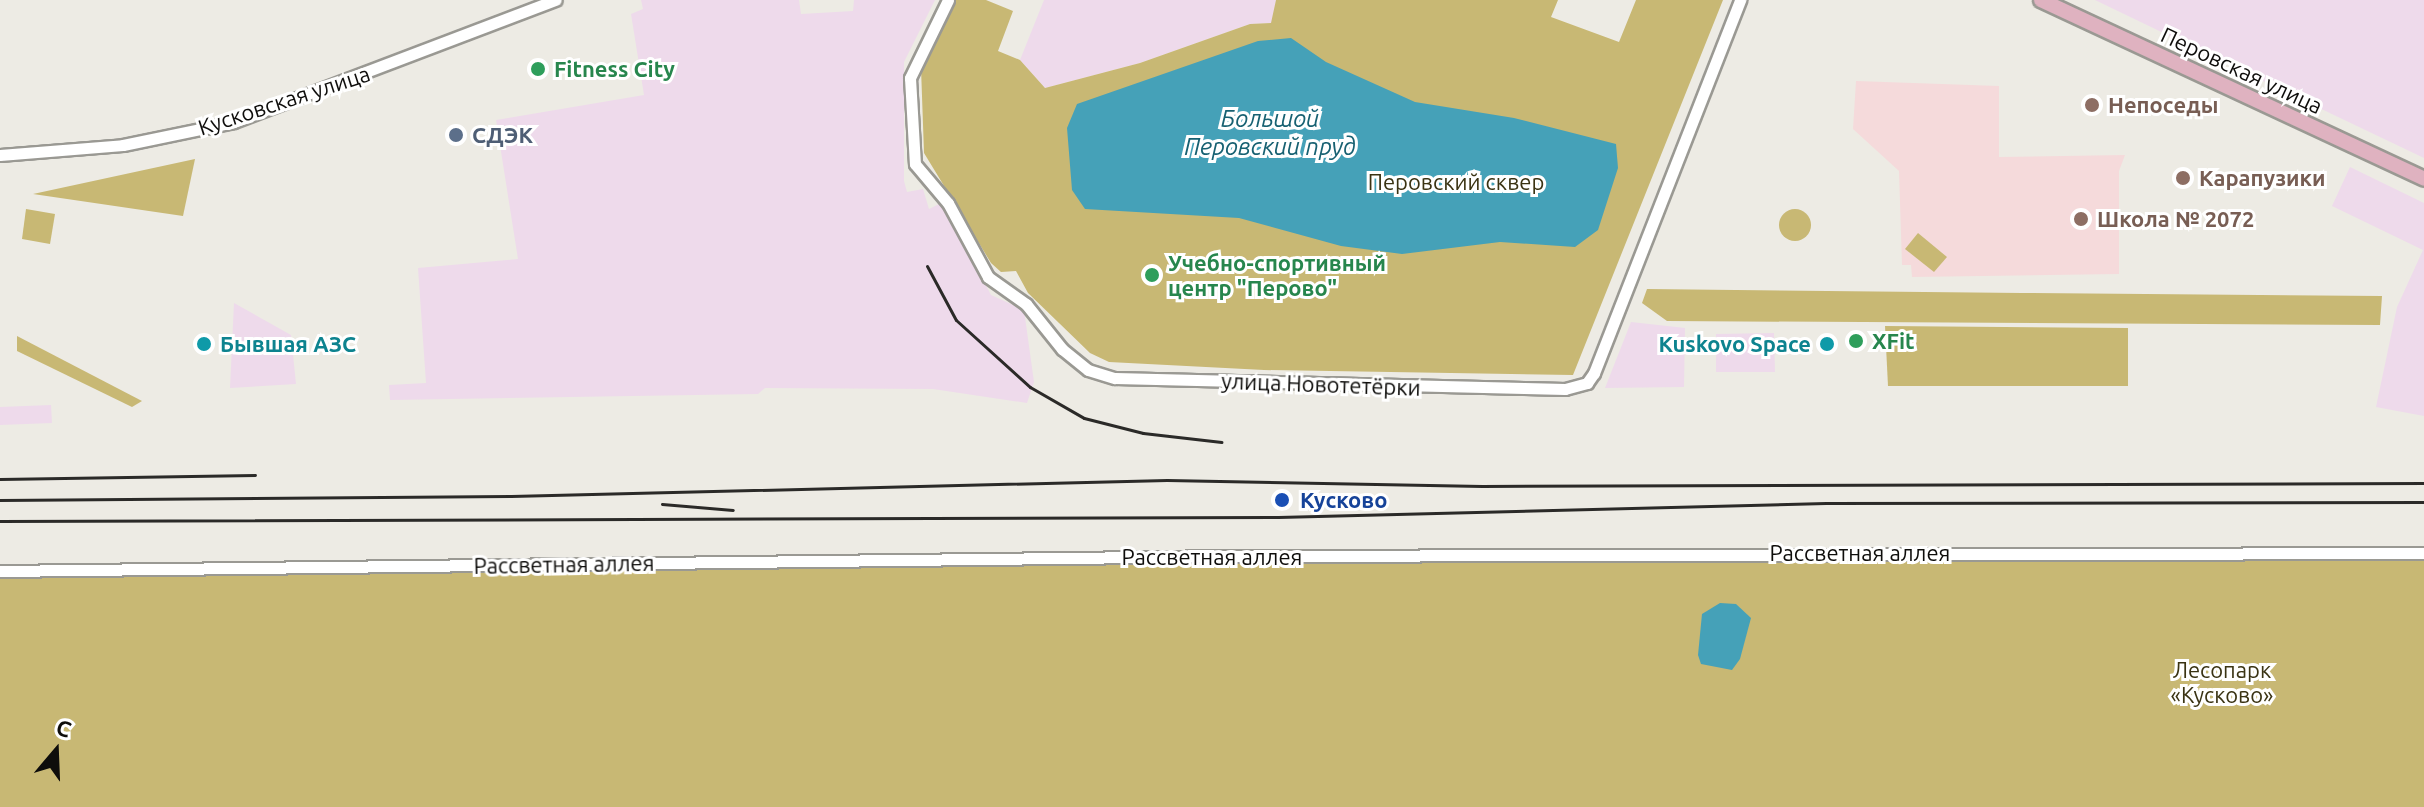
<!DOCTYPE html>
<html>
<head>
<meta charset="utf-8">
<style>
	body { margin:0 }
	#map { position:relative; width:2424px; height:807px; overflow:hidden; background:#edebe4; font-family:Ubuntu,sans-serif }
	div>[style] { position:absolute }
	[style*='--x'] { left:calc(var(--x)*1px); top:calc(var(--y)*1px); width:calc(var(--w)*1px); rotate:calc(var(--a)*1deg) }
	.industrial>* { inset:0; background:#eedaeb }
	.education>* { inset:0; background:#f5dadb }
	.green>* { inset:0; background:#c8b874 }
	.round { border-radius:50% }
	.water>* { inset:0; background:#45a1b8 }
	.roads { filter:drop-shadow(2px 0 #9a9993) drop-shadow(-2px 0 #9a9993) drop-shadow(0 2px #9a9993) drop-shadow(0 -2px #9a9993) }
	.minor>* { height:11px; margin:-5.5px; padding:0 5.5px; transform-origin:5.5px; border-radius:5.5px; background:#fff }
	.major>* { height:14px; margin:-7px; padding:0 7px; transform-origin:7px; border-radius:7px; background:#dfb2c0 }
	.rail>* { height:3px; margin:-1.5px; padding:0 1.5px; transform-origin:1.5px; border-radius:1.5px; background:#2b2a28 }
	.dots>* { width:22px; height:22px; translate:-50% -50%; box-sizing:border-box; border:4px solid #fff; border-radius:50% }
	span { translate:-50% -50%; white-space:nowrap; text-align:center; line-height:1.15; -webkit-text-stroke:6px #fff; paint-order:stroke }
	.leisure-label { font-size:22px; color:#27864d; font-weight:700 }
	.left { translate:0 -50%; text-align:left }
	.street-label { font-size:22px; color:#0e0d0b }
	.education-label { font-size:22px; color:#785e54; font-weight:700 }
	.service-label { font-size:22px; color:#4e5e75; font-weight:700 }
	.park-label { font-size:22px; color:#3a3313 }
	.culture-label { font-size:22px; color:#0d838f; font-weight:700 }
	.right { translate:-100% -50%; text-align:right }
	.transit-label { font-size:22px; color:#164399; font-weight:700 }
	.water-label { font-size:24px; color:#176172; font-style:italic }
	.north { position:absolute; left:16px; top:711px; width:80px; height:80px; -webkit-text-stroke:6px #fff; paint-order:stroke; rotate:19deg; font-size:22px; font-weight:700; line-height:32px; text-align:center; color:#0e0d0b }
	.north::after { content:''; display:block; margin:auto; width:28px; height:36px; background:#0e0d0b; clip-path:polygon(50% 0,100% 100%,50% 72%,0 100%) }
</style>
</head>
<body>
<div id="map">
	<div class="industrial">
		<div style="clip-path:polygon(641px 0,799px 0,801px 14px,853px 11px,854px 0,935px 0,904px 62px,904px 181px,907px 192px,923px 189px,929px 209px,943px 202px,991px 295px,1024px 310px,1034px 382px,1027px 403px,933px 389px,765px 388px,758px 394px,390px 400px,389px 385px,426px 383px,418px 268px,518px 259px,496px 120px,644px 95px,631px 14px,643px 9px)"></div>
		<div style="clip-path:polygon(1044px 0,1276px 0,1272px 23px,1250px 24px,1140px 63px,1045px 88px,1020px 60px)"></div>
		<div style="clip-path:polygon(2095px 0,2424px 0,2424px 158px,2336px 116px)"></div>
		<div style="clip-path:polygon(2350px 167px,2424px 203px,2424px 416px,2376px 407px,2397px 307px,2423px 250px,2332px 206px)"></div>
		<div style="clip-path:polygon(234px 303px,291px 335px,296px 384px,230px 388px)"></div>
		<div style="clip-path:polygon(1631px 322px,1685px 328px,1684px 387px,1605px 388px)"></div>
		<div style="clip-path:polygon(1774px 333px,1775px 372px,1716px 372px,1716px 334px)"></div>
		<div style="clip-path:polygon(51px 405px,52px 423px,0 425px,0 407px)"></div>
	</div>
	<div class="education">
		<div style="clip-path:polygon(1856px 81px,1999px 86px,1999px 157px,2125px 155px,2119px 171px,2119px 274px,1912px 277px,1911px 265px,1902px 265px,1899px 171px,1853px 129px)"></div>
	</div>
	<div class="green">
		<div style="clip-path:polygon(954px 0,986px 0,1013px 11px,998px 51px,1020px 60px,1045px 88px,1140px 63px,1250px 24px,1271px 23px,1276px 0,1558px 0,1551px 17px,1619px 42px,1636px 0,1723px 0,1573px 375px,1264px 370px,1109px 362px,1090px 353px,1028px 293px,1016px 271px,1001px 272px,991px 263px,924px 153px,921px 68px)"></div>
		<div style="clip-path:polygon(195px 159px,183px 216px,33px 194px)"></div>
		<div style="clip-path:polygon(26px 209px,55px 214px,50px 244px,22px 239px)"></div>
		<div class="round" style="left:1779px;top:209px;width:32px;height:32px"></div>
		<div style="clip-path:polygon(1918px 233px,1947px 257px,1934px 272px,1905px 249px)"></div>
		<div style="clip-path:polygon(1647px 289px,2022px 293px,2382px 296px,2380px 325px,1667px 321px,1642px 303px)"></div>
		<div style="clip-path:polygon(1885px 326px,2128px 328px,2128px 386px,1888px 386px)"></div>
		<div style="clip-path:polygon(17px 336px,142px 401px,132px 407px,17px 351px)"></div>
		<div style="clip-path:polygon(2424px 557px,2424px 807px,0 807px,0 578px,1203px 560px)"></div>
	</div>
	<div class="water">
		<div style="clip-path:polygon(1291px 38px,1326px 62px,1415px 102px,1514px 118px,1616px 144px,1618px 168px,1598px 230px,1575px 247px,1500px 242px,1402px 254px,1341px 246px,1239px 218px,1085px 209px,1072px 190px,1067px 128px,1077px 104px,1258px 41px)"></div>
		<div style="clip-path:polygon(1720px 603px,1736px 604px,1751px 618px,1740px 659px,1732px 670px,1701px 664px,1698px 655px,1702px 614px)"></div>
	</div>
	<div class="roads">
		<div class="minor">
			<div style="--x:948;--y:0;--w:87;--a:116"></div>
			<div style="--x:910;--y:78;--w:86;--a:86.7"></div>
			<div style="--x:915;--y:164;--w:51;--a:49.8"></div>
			<div style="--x:948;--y:203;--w:84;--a:61.6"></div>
			<div style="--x:988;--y:277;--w:47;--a:35.4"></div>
			<div style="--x:1026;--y:304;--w:58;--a:51.3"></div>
			<div style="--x:1062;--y:349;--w:33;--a:39"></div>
			<div style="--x:1088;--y:370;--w:28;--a:17"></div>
			<div style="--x:1115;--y:378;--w:450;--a:1.4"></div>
			<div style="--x:1565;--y:389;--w:23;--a:-15"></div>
			<div style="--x:1587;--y:383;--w:12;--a:-55"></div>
			<div style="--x:1594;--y:373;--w:401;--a:-68.6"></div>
			<div style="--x:0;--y:155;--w:123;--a:-4.6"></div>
			<div style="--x:123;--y:145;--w:113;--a:-11.7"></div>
			<div style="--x:234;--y:122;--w:344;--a:-20.8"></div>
			<div style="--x:0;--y:571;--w:1221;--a:-0.7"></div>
			<div style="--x:1221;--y:556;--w:1203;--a:-0.14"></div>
		</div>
		<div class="major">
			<div style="--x:2041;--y:0;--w:423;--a:25"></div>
		</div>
	</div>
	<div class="rail">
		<div style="--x:927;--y:266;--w:61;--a:61.8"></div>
		<div style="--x:956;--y:320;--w:100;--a:42.2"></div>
		<div style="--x:1030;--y:387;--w:62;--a:29.9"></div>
		<div style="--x:1084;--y:418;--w:61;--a:14.3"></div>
		<div style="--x:1143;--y:433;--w:79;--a:6.6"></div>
		<div style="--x:0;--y:479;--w:255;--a:-0.9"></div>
		<div style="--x:0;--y:500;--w:511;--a:-0.45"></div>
		<div style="--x:511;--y:496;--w:656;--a:-1.4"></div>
		<div style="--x:1167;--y:480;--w:315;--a:1.1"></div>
		<div style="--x:1482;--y:486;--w:942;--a:-0.18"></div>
		<div style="--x:662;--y:504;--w:71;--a:4.8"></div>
		<div style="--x:0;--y:521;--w:1278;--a:-0.18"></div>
		<div style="--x:1278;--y:517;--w:548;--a:-1.46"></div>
		<div style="--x:1826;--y:503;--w:598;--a:-0.1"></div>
	</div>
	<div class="dots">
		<div style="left:538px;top:69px;background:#2e9e5b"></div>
		<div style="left:2092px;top:105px;background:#8d6e63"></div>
		<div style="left:456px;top:135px;background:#5c6f8a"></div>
		<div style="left:2183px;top:178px;background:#8d6e63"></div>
		<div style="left:2081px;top:219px;background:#8d6e63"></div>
		<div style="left:1152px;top:275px;background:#2e9e5b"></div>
		<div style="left:1856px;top:341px;background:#2e9e5b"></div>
		<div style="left:204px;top:344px;background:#0f9aa8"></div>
		<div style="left:1827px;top:344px;background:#0f9aa8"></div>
		<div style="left:1282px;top:500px;background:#1a4fb4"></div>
	</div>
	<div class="leisure-label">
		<span class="left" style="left:554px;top:69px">Fitness City</span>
		<span class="left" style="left:1168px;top:275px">Учебно-спортивный<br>центр "Перово"</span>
		<span class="left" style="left:1872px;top:341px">XFit</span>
	</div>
	<div class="street-label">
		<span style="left:2242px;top:70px;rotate:25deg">Перовская улица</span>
		<span style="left:284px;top:100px;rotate:-18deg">Кусковская улица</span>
		<span style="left:1321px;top:384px;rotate:2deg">улица Новотетёрки</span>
		<span style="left:1860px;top:553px">Рассветная аллея</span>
		<span style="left:1212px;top:557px">Рассветная аллея</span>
		<span style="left:564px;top:564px;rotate:-1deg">Рассветная аллея</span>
	</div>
	<div class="education-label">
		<span class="left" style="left:2108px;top:105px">Непоседы</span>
		<span class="left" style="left:2199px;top:178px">Карапузики</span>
		<span class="left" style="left:2097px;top:219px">Школа № 2072</span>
	</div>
	<div class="service-label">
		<span class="left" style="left:472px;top:135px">СДЭК</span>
	</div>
	<div class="park-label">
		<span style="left:1456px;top:182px">Перовский сквер</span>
		<span style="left:2222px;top:682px">Лесопарк<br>«Кусково»</span>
	</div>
	<div class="culture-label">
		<span class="left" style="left:220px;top:344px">Бывшая АЗС</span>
		<span class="right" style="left:1811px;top:344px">Kuskovo Space</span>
	</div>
	<div class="transit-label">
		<span class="left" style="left:1300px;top:500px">Кусково</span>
	</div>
	<div class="water-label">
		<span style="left:1270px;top:133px">Большой<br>Перовский пруд</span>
	</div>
	<div class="north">С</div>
</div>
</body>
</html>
